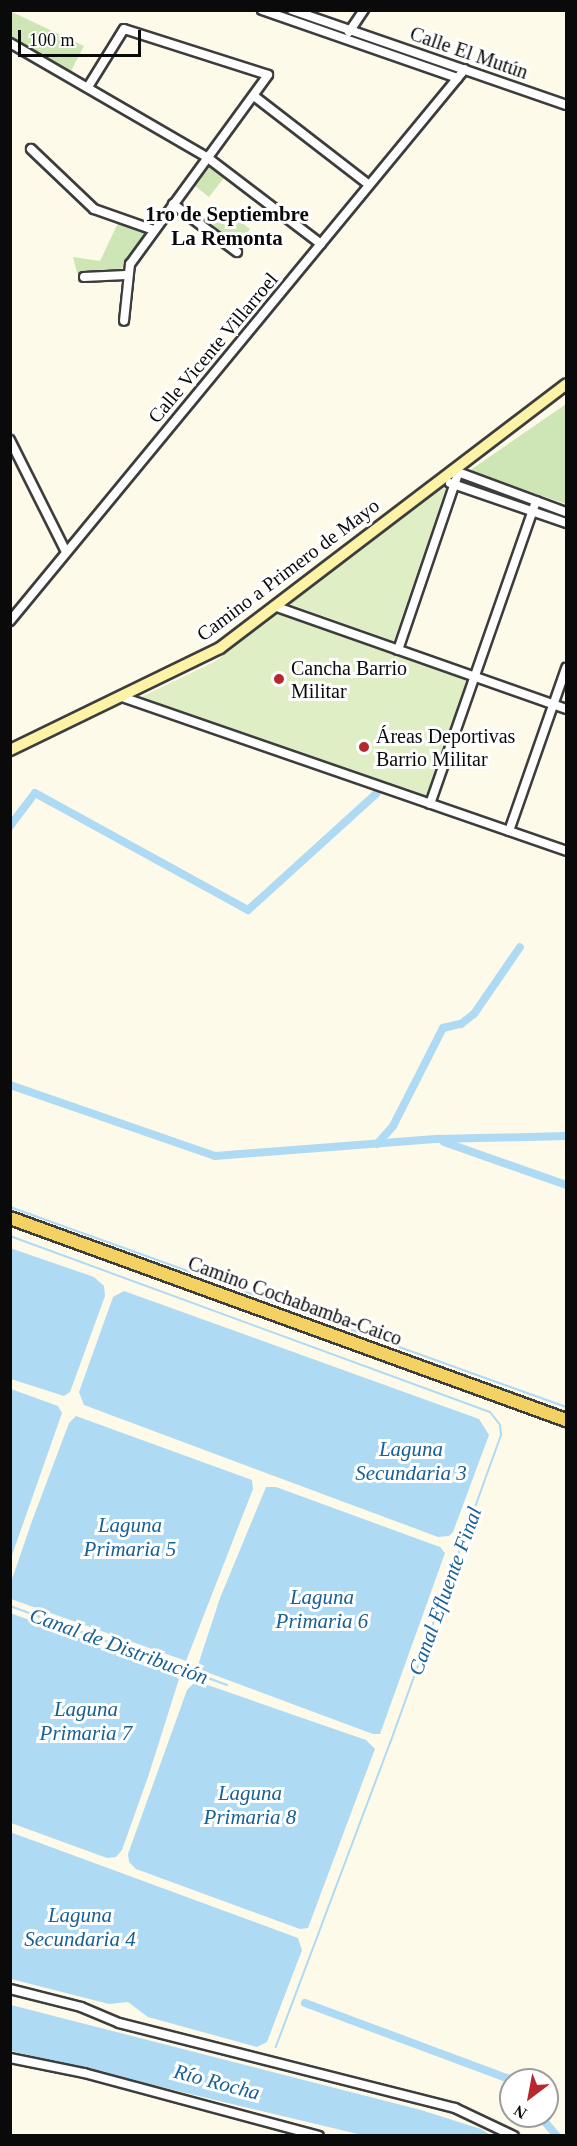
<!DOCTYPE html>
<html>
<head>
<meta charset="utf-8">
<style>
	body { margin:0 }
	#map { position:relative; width:577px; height:2146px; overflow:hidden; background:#fefae9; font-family:"Times New Roman",serif }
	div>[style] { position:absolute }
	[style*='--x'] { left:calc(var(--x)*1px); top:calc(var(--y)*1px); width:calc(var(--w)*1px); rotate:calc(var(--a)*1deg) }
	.green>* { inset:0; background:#cee6b5 }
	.pitch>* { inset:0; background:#e0eec6 }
	.water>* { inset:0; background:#afdaf3 }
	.stream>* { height:2px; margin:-1px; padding:0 1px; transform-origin:1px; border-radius:1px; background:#afdaf3 }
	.canal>* { height:8px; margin:-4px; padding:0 4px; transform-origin:4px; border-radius:4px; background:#afdaf3 }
	.roads { filter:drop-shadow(2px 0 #3d3d3d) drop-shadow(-2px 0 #3d3d3d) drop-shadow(0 2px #3d3d3d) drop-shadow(0 -2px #3d3d3d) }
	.street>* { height:8px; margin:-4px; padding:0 4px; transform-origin:4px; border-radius:4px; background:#fff }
	.secondary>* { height:10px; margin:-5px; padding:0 5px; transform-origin:5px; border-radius:5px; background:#fcf3a6 }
	.primary>* { height:12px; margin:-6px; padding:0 6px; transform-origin:6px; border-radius:6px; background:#f4d163 }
	.dots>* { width:16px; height:16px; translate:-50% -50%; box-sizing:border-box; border:3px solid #fff; border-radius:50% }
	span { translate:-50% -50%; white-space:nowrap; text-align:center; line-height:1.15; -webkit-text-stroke:6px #fff; paint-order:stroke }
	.street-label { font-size:20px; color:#0a0a0a }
	.poi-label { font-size:20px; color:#0a0a0a }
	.left { translate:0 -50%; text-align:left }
	.neighbourhood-label { font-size:21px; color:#0a0a0a; font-weight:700 }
	.water-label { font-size:21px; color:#196097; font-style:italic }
	.frame { position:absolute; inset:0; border:12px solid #0a0a0a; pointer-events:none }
	.north { position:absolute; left:499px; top:2068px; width:60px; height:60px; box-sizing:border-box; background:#fff; border:2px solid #9d9d9d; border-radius:50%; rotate:212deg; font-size:16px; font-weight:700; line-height:24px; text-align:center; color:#0a0a0a }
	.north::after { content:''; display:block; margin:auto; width:21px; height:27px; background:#b5282f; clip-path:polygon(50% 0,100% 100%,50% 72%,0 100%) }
	.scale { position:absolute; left:18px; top:30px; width:123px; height:27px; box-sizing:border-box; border:3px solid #0a0a0a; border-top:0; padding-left:8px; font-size:18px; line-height:21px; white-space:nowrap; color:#0a0a0a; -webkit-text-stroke:4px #fff; paint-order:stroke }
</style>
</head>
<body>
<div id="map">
	<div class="green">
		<div style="clip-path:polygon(10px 11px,84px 46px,71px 71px,11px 39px)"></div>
		<div style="clip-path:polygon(209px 167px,224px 178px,209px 197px,195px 186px)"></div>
		<div style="clip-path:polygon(224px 209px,250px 229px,236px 247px,211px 227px)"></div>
		<div style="clip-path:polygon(118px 223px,146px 231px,120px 271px,77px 273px,73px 257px,100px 261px)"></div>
		<div style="clip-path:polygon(566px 404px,566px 504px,469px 471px)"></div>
	</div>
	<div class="pitch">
		<div style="clip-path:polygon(440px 486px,446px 489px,394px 641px,287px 603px)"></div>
		<div style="clip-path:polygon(275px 612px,468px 680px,427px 797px,139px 698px,216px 661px)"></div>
	</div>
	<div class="water">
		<div style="clip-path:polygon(10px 1248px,94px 1277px,104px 1286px,105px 1296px,70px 1392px,64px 1396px,11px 1379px)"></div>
		<div style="clip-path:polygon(124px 1291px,479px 1419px,489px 1435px,453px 1532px,449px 1536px,438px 1537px,84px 1405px,79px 1392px,113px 1297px)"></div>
		<div style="clip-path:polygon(11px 1389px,58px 1406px,62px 1413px,11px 1558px)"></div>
		<div style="clip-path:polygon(76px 1416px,252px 1480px,253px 1489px,186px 1661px,11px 1599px,11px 1582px,32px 1521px,69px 1423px)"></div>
		<div style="clip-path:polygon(266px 1487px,276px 1487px,440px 1547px,445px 1553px,380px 1734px,373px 1734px,201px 1670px,199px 1662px,220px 1598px)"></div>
		<div style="clip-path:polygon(10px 1613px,171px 1671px,179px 1679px,149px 1774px,122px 1850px,116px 1857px,107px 1858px,11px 1823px)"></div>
		<div style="clip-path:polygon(196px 1681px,366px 1740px,375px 1749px,308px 1928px,300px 1929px,136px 1869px,129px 1862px,128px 1854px,187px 1690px)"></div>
		<div style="clip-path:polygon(10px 1832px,298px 1938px,302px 1950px,267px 2042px,257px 2047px,148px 2017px,128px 2002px,109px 2004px,11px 1979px)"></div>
		<div style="clip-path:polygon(11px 2005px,421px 2110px,481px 2129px,490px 2135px,362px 2135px,11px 2051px)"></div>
	</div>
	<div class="stream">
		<div style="--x:10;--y:1207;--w:591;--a:19.78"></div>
		<div style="--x:10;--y:1236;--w:511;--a:20.14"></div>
		<div style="--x:490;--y:1412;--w:16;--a:52"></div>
		<div style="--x:500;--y:1425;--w:10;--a:84"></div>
		<div style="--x:501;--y:1435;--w:327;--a:109.8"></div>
		<div style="--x:390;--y:1743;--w:325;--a:110.6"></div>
		<div style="--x:10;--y:1606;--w:231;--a:20"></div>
	</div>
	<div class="canal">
		<div style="--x:10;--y:826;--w:41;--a:-52.9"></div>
		<div style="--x:35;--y:793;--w:243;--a:28.8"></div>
		<div style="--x:248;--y:910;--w:173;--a:-42.2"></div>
		<div style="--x:10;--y:1085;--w:217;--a:19.1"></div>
		<div style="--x:215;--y:1156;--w:224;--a:-4.4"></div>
		<div style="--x:438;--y:1139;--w:128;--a:-1.3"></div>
		<div style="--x:444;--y:1142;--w:129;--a:19.4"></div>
		<div style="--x:377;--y:1144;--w:24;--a:-48"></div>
		<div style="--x:393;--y:1126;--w:110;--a:-63"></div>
		<div style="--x:443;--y:1028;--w:18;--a:-13"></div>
		<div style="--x:461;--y:1024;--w:16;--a:-38"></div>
		<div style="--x:474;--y:1014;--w:81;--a:-55.5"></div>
		<div style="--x:305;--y:2003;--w:215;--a:20.4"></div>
		<div style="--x:507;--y:2078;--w:6;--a:45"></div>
		<div style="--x:540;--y:2116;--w:26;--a:50"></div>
	</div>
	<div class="roads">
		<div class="street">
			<div style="--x:262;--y:10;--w:207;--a:19.2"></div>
			<div style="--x:292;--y:10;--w:290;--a:19.1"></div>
			<div style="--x:349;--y:32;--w:27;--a:-56"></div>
			<div style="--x:10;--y:43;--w:229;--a:30.1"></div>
			<div style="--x:208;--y:158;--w:142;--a:37.3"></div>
			<div style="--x:88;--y:87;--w:68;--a:-58.2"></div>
			<div style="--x:124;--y:29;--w:151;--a:17.7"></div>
			<div style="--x:268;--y:75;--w:234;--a:126.1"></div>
			<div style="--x:130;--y:264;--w:57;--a:96"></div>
			<div style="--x:254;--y:96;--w:145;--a:37.7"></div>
			<div style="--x:31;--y:149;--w:87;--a:43.6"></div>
			<div style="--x:94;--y:209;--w:64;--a:19.3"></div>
			<div style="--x:173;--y:204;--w:80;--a:36.9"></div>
			<div style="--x:84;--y:277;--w:42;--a:-2.7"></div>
			<div style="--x:10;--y:440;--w:125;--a:63.4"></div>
			<div style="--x:455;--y:471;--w:118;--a:20.3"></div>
			<div style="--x:450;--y:483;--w:123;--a:19"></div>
			<div style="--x:274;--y:606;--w:310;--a:19.4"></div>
			<div style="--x:10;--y:621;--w:715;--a:-50.5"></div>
			<div style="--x:398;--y:650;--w:186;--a:-71.2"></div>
			<div style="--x:122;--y:697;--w:470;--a:19.1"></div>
			<div style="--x:430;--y:804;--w:321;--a:-70.7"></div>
			<div style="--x:509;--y:831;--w:173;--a:-70.7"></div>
			<div style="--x:10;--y:1989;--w:73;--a:14.2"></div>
			<div style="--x:81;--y:2007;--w:41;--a:22.8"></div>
			<div style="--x:119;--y:2023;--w:347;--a:14.2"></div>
			<div style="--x:455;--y:2108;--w:65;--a:25.4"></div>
			<div style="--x:10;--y:2058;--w:76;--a:11.5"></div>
			<div style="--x:84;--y:2073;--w:243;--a:15"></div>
		</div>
		<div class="secondary">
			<div style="--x:10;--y:750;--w:233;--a:-25.9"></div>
			<div style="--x:220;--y:648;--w:435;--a:-37.3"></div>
		</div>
		<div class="primary">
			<div style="--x:10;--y:1218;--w:592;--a:19.97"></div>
		</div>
	</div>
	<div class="dots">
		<div style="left:279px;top:679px;background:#b5282f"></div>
		<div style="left:364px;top:747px;background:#b5282f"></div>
	</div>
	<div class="street-label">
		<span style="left:469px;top:53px;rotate:19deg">Calle El Mutún</span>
		<span style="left:213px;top:348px;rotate:-50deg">Calle Vicente Villarroel</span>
		<span style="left:288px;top:570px;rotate:-37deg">Camino a Primero de Mayo</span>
		<span style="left:295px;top:1301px;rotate:20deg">Camino Cochabamba-Caico</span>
	</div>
	<div class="poi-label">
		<span class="left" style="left:291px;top:680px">Cancha Barrio<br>Militar</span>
		<span class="left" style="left:376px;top:748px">Áreas Deportivas<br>Barrio Militar</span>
	</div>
	<div class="neighbourhood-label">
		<span style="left:227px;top:226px">1ro de Septiembre<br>La Remonta</span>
	</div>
	<div class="water-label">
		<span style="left:411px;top:1461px">Laguna<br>Secundaria 3</span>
		<span style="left:130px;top:1537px">Laguna<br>Primaria 5</span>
		<span style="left:445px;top:1591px;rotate:-70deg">Canal Efluente Final</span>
		<span style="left:322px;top:1609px">Laguna<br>Primaria 6</span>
		<span style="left:119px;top:1646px;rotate:20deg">Canal de Distribución</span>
		<span style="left:86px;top:1721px">Laguna<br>Primaria 7</span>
		<span style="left:250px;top:1805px">Laguna<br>Primaria 8</span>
		<span style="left:80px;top:1927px">Laguna<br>Secundaria 4</span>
		<span style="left:217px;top:2082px;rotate:15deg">Río Rocha</span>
	</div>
	<div class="frame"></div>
	<div class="north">N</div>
	<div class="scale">100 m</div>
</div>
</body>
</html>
